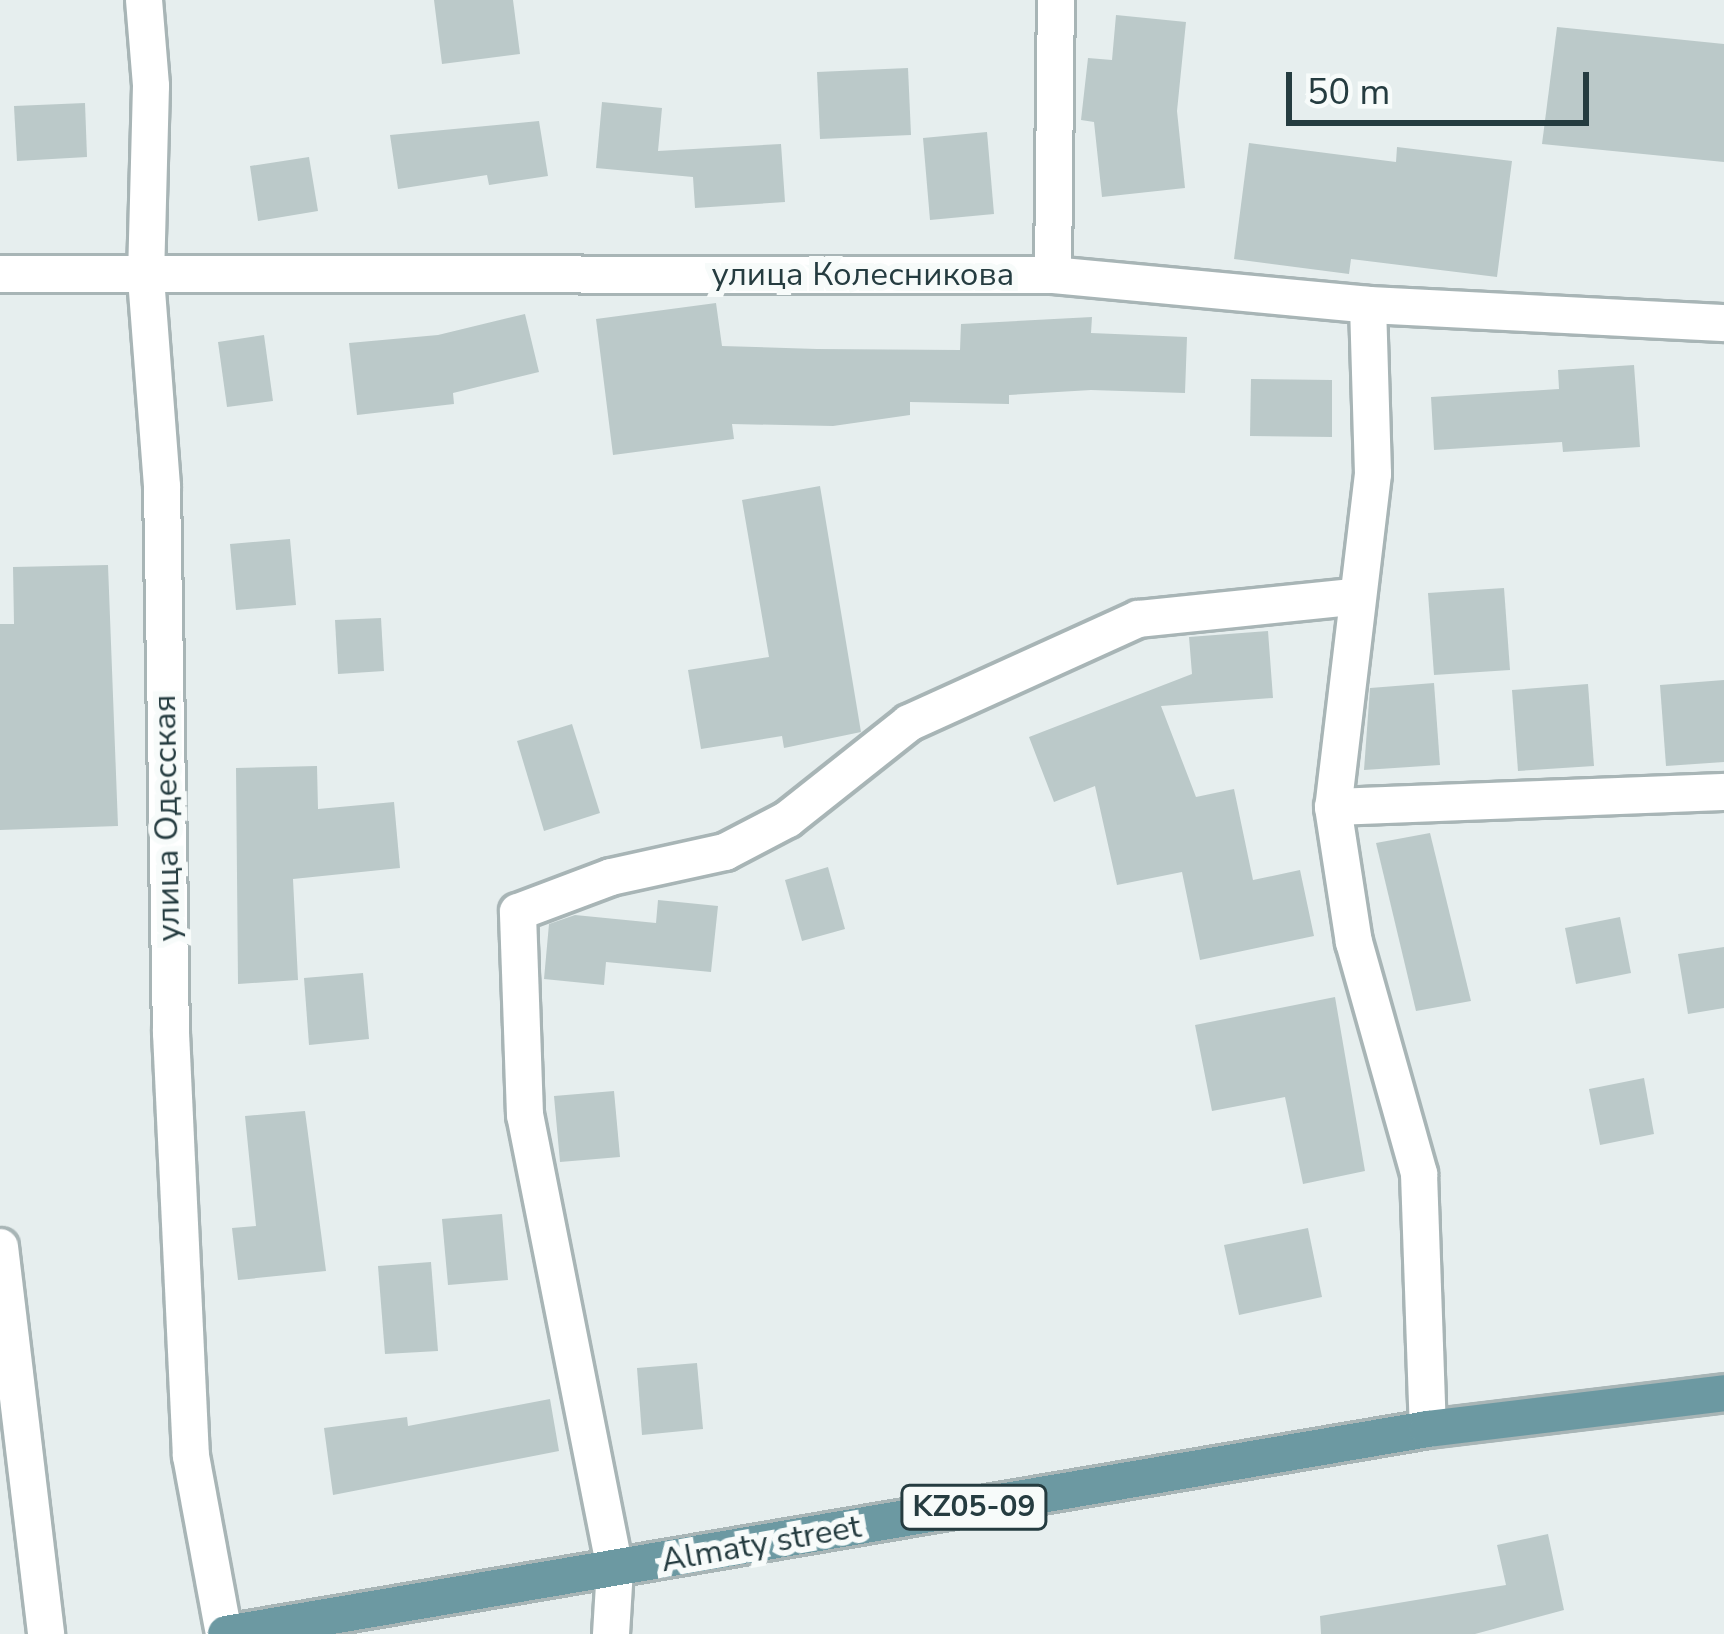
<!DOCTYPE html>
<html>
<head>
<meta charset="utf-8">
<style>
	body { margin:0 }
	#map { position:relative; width:1724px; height:1634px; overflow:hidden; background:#e6eeee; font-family:"Nunito Sans",sans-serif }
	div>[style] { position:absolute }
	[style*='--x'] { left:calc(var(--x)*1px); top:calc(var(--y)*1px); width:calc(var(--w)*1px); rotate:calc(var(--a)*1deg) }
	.building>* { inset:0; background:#bbc9c9 }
	.roads { filter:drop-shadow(3px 0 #a8b5b6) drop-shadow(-3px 0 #a8b5b6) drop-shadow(0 3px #a8b5b6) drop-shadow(0 -3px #a8b5b6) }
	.street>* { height:36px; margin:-18px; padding:0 18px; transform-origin:18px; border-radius:18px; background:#fff }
	.primary>* { height:36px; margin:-18px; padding:0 18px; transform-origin:18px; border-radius:18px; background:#6c99a2 }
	span { translate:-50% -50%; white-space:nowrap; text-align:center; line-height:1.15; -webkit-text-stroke:12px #f7fbfa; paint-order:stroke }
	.shield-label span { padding:3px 9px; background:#f7fbfa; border:3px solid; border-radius:9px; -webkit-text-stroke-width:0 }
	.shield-label { font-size:30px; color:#253c40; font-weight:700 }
	.street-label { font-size:33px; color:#253c40 }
	.scale { position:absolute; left:1286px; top:72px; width:303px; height:54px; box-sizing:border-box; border:6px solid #253c40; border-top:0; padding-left:15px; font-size:36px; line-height:42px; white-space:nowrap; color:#253c40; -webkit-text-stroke:9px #f7fbfa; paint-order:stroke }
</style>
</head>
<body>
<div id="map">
	<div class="building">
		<div style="clip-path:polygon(434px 0,513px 0,520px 54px,442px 64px)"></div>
		<div style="clip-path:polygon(1116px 15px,1186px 22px,1177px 111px,1185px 188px,1102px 197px,1094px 122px,1081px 120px,1088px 58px,1112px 60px)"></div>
		<div style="clip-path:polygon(1557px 27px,1724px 44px,1724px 162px,1542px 144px)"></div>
		<div style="clip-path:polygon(908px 68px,911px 135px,820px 139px,817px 72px)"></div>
		<div style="clip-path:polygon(602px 102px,662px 108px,658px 151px,781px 144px,785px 202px,695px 208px,693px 177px,596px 168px)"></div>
		<div style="clip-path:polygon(85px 103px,87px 157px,17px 161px,14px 106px)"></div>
		<div style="clip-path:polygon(539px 121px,548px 176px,489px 185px,487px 175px,398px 189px,390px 135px)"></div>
		<div style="clip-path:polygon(987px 132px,994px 214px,930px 220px,923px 138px)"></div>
		<div style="clip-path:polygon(1249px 143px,1396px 162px,1397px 147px,1512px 161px,1497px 277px,1351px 259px,1349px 274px,1234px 259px)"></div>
		<div style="clip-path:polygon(309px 157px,318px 211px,258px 221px,250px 166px)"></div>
		<div style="clip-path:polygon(716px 303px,722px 346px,817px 349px,960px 350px,961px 324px,1092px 317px,1091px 333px,1187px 337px,1185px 393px,1091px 390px,1009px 395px,1009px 404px,910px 402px,910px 415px,833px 426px,732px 424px,734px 439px,613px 455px,596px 319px)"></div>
		<div style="clip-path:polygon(525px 314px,539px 372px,453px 393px,454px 404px,357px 415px,349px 343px,438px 335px)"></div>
		<div style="clip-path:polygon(264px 335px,273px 401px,227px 407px,218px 342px)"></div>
		<div style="clip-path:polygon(1634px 365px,1640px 447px,1563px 452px,1562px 442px,1434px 450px,1431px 397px,1559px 389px,1558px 370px)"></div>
		<div style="clip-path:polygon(1251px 379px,1332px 380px,1332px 437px,1250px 436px)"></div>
		<div style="clip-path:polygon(820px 486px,861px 732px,784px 748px,782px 736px,701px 749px,688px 670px,769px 657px,742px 500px)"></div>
		<div style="clip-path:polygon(290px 539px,296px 605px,236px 610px,230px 544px)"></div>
		<div style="clip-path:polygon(108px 565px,118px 826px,0 830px,0 624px,14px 624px,13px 567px)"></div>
		<div style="clip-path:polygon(1504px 588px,1510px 670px,1434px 675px,1428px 593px)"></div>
		<div style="clip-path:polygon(381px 618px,384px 671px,338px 674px,335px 620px)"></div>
		<div style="clip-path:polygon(1268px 631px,1273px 698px,1161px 706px,1196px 797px,1234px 789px,1253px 880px,1300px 870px,1314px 936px,1200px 960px,1182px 872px,1117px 885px,1095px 786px,1054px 802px,1029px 737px,1192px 674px,1189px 637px)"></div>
		<div style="clip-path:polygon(1724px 680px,1724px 762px,1666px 766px,1660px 685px)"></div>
		<div style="clip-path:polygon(1434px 683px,1440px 765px,1364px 770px,1370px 688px)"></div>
		<div style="clip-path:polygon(1588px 684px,1594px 766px,1518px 771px,1512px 690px)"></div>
		<div style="clip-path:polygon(572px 724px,600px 813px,544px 831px,517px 741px)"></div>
		<div style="clip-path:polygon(317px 766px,318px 809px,394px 802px,400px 868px,293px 879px,298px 980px,238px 984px,236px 768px)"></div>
		<div style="clip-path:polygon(1430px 833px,1471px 1001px,1416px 1011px,1376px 843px)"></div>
		<div style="clip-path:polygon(828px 867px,845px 929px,802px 941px,785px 880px)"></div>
		<div style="clip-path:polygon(658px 900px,718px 906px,711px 972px,606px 962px,604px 985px,544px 979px,549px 924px,575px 915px,656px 923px)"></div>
		<div style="clip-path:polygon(1620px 917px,1631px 973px,1576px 984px,1565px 928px)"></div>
		<div style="clip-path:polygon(1724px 947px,1724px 1008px,1688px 1014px,1678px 954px)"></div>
		<div style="clip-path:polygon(363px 973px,369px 1039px,309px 1045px,304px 978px)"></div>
		<div style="clip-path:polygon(1335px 997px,1365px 1171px,1303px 1184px,1285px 1097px,1212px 1111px,1195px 1025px)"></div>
		<div style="clip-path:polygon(1644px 1078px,1654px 1134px,1600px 1145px,1589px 1089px)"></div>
		<div style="clip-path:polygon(614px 1091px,620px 1157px,560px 1162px,554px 1096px)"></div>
		<div style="clip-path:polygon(305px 1111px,326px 1271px,238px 1280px,232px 1228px,256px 1226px,245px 1116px)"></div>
		<div style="clip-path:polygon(502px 1214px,508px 1280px,448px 1285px,442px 1219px)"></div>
		<div style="clip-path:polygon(1308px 1228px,1322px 1297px,1239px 1315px,1224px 1245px)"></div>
		<div style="clip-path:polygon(431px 1262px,438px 1351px,385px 1354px,378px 1266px)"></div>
		<div style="clip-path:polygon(697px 1363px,703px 1429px,642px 1435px,637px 1368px)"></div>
		<div style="clip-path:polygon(550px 1399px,559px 1451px,333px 1495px,324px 1428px,407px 1417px,408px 1426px)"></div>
		<div style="clip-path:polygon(1548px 1534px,1564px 1610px,1475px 1634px,1321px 1634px,1320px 1616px,1506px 1585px,1497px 1545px)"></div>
	</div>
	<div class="roads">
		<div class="street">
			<div style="--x:144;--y:0;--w:86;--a:85.3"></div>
			<div style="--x:151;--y:86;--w:192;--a:91.5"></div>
			<div style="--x:146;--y:278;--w:210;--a:85.6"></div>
			<div style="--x:162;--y:487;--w:546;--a:89.06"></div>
			<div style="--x:171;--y:1033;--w:423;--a:87.3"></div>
			<div style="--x:191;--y:1456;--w:181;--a:79.5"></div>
			<div style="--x:0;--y:274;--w:1053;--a:0.05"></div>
			<div style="--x:1053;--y:275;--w:316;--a:5.4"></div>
			<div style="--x:1368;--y:305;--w:356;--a:2.9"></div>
			<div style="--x:1053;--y:275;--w:275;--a:-89.4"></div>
			<div style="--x:1368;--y:305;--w:169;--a:88.3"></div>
			<div style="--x:1373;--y:474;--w:335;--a:96.8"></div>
			<div style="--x:1333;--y:807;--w:137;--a:81.2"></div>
			<div style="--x:1354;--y:942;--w:241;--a:74.3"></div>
			<div style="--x:1419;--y:1174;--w:255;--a:88"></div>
			<div style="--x:1333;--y:807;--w:391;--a:-2.2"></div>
			<div style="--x:0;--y:1247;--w:390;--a:83.2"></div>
			<div style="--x:611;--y:1634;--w:65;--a:-86.5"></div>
			<div style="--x:615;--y:1569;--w:463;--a:-101.2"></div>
			<div style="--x:525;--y:1115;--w:203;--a:-92"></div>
			<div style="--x:518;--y:912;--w:99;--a:-20.6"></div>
			<div style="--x:611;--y:877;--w:117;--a:-12.4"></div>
			<div style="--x:725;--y:852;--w:71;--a:-27.6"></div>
			<div style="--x:788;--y:819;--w:154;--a:-38.4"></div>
			<div style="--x:909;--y:723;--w:252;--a:-24.4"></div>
			<div style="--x:1138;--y:619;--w:215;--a:-5.9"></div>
		</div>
		<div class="primary">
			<div style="--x:226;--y:1634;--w:1219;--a:-9.68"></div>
			<div style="--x:1428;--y:1429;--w:298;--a:-6.9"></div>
		</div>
	</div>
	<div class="shield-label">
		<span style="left:974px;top:1507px">KZ05-09</span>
	</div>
	<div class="street-label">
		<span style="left:863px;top:275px">улица Колесникова</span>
		<span style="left:167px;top:818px;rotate:-91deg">улица Одесская</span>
		<span style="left:761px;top:1544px;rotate:-10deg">Almaty street</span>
	</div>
	<div class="scale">50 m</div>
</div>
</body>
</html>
